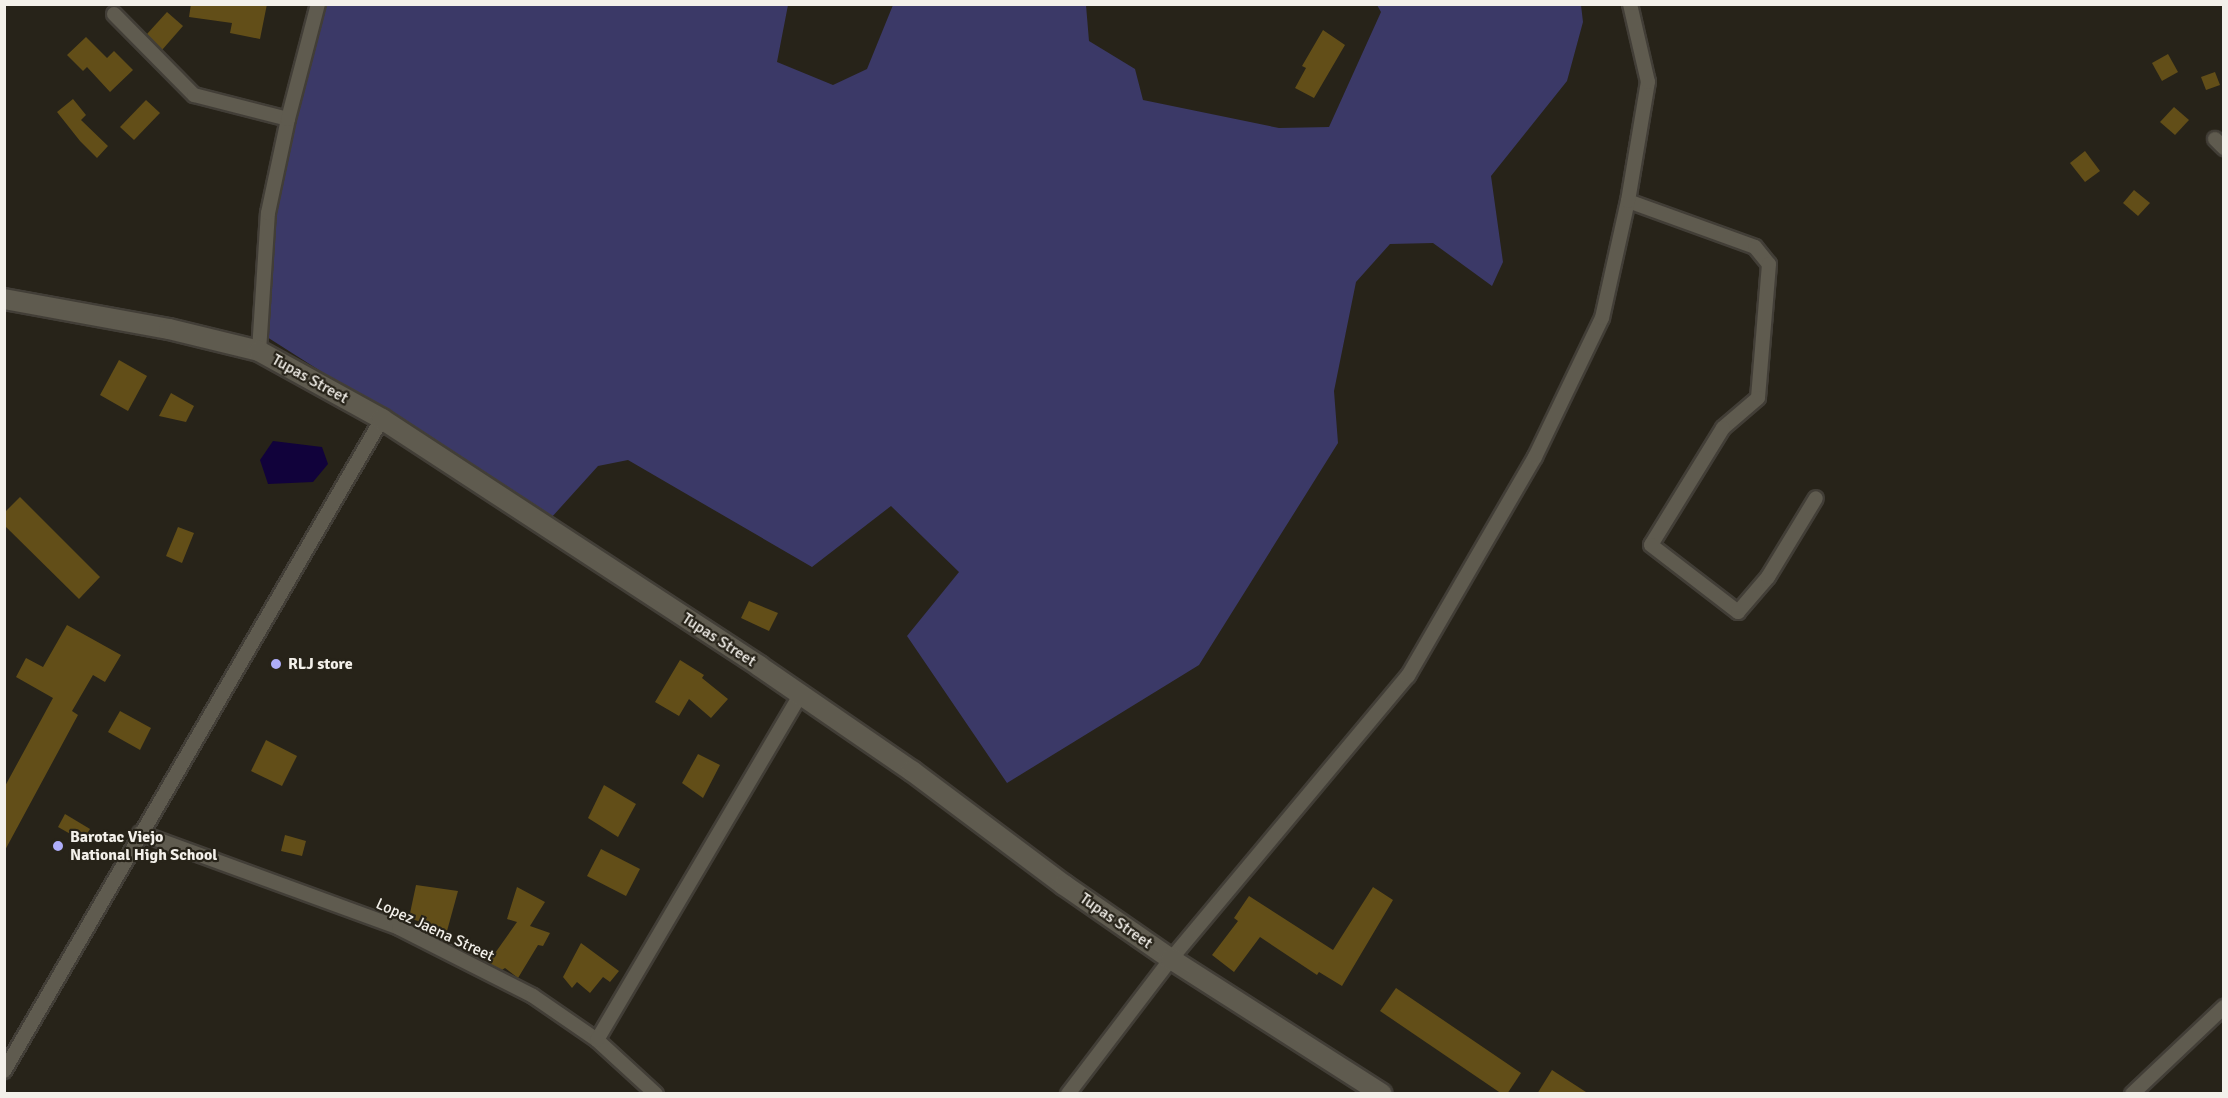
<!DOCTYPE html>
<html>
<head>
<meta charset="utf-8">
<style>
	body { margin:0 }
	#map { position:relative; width:2228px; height:1098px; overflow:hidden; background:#272319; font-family:Signika,sans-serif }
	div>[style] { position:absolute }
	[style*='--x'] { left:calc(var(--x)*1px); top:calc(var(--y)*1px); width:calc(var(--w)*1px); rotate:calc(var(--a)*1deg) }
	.green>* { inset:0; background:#3b3967 }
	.water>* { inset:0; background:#11023b }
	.building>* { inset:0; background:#624e18 }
	.roads { filter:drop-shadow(2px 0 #423e37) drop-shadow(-2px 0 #423e37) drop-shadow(0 2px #423e37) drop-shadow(0 -2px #423e37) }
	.street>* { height:14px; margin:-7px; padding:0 7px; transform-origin:7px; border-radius:7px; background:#5f5b4f }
	.secondary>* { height:20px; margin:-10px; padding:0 10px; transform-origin:10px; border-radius:10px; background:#5f5b4f }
	.dots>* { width:16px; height:16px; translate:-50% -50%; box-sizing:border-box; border:3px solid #272319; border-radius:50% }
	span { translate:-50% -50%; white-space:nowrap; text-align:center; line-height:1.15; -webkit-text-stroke:4.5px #272319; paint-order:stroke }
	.street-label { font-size:16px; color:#f3f0ea }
	.poi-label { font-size:16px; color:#f3f0ea; font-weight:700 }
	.left { translate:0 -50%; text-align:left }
	.frame { position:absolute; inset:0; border:6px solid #f3f0ea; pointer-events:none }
</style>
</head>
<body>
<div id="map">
	<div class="green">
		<div style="clip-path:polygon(322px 5px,788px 5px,777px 62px,833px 85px,867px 69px,893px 5px,1086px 5px,1089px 41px,1135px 69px,1143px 100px,1279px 128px,1329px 127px,1381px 12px,1377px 5px,1581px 5px,1583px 22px,1567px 81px,1491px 176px,1503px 262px,1492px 286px,1433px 243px,1390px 244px,1356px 282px,1334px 391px,1338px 443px,1199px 665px,1007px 783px,907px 636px,959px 572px,891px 506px,812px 567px,628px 460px,598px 466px,551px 518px,267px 337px,268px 224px)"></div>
	</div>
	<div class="water">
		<div style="clip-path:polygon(273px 441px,322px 447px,328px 464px,313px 482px,268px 484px,260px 460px)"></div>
	</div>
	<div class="building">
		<div style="clip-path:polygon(191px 4px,267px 4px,260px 39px,230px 33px,232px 23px,189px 17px)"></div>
		<div style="clip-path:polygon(167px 12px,183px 26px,162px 50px,147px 34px)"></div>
		<div style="clip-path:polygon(1323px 30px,1345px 45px,1314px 98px,1295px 88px,1306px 68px,1302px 66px)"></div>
		<div style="clip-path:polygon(86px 37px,107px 58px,114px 51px,133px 70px,110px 92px,87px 67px,83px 71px,67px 55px)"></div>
		<div style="clip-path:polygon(2168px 54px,2178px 72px,2162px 81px,2152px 63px)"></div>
		<div style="clip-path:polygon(2215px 72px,2220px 85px,2206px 90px,2201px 77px)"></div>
		<div style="clip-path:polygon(73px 99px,86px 115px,81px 120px,108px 146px,97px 158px,80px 141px,57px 112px)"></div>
		<div style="clip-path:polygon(146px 100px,160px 113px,134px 140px,120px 127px)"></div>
		<div style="clip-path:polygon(2174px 107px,2189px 120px,2175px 135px,2160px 122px)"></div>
		<div style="clip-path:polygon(2085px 151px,2100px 171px,2085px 182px,2070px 163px)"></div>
		<div style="clip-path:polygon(2134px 190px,2150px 203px,2138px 216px,2123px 203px)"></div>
		<div style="clip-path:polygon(119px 360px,147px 376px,128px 411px,100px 395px)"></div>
		<div style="clip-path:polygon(171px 393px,194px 406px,186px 422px,159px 416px)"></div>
		<div style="clip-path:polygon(20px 497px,100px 577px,79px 599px,4px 525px,4px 513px)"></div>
		<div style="clip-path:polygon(178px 527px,194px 533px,182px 563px,166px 556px)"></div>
		<div style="clip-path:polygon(749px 601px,778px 613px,769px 631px,741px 618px)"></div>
		<div style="clip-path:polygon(67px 625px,121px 655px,105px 682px,93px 675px,72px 711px,78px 715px,4px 852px,4px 788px,53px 698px,16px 677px,26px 658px,43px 667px)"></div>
		<div style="clip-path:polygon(680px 660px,704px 675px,702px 678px,728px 699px,711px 718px,689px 699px,679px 716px,655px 702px)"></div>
		<div style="clip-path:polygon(120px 711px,151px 728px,140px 750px,108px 732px)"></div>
		<div style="clip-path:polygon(266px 740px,297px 756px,282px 786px,251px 771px)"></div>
		<div style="clip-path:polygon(698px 754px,720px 765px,703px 798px,682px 783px)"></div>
		<div style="clip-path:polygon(604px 785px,636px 804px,618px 837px,588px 818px)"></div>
		<div style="clip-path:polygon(65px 814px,90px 829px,83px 841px,58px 827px)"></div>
		<div style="clip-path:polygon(285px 835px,306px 841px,302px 856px,281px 851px)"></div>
		<div style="clip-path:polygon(601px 849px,640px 869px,626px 896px,587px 876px)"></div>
		<div style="clip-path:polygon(416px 885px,458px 891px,447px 931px,409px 918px)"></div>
		<div style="clip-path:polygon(517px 887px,545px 902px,530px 926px,550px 933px,543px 946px,538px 945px,518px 978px,505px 968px,502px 970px,488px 963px,517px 922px,507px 919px)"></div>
		<div style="clip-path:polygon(1373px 887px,1393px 900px,1342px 986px,1319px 972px,1317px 975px,1260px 937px,1234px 972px,1212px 955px,1238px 921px,1234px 918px,1249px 896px,1333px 950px)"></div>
		<div style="clip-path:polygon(581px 943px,619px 971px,610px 982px,603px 977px,590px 993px,577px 982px,572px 988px,563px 977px)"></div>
		<div style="clip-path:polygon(1396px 988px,1521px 1073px,1507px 1094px,1502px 1094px,1380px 1011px)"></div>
		<div style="clip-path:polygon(1552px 1070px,1589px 1094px,1537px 1094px)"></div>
	</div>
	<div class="roads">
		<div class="street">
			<div style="--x:114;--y:14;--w:114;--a:45.4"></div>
			<div style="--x:194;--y:95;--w:97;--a:14.3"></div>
			<div style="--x:2215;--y:139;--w:13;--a:45"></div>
			<div style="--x:1628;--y:201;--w:135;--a:19.9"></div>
			<div style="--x:1755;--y:247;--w:22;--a:51"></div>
			<div style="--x:1769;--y:264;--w:134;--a:94.7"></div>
			<div style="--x:1758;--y:398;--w:46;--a:139.4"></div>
			<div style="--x:1723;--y:428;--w:137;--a:121.6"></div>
			<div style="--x:1651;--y:545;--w:110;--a:37.6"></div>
			<div style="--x:1738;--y:612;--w:46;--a:-49.4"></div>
			<div style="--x:1768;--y:577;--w:92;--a:-58.7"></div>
			<div style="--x:259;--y:351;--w:138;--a:-86.3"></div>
			<div style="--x:268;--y:213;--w:96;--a:-78"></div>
			<div style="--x:288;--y:119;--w:119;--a:-75.4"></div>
			<div style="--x:140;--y:833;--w:276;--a:20.1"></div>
			<div style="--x:399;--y:928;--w:150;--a:26.9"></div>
			<div style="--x:533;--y:996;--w:78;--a:34.5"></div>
			<div style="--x:597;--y:1040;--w:80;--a:42.5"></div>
			<div style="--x:597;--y:1040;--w:400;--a:-59.5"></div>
			<div style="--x:4;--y:1071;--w:754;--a:-59.9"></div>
			<div style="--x:1068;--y:1094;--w:170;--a:-52.7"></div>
			<div style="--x:1171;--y:959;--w:369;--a:-50.1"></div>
			<div style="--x:1408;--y:676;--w:253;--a:-59.9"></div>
			<div style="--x:1535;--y:457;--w:154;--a:-64.3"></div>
			<div style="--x:1602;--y:318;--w:120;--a:-77.5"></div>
			<div style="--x:1628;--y:201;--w:121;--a:-80.5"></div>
			<div style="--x:1648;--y:82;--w:80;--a:-103"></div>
			<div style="--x:2132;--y:1094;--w:127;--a:-43.4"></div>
		</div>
		<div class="secondary">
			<div style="--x:4;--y:299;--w:168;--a:10.3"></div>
			<div style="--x:169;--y:329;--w:93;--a:13.7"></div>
			<div style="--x:259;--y:351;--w:141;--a:28.9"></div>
			<div style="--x:382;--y:419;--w:451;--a:33.2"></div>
			<div style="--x:759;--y:666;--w:186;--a:34.5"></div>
			<div style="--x:912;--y:771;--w:190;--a:36.9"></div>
			<div style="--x:1064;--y:885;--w:130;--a:34.7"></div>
			<div style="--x:1171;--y:959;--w:250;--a:32.6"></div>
		</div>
	</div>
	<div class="dots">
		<div style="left:276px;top:664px;background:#afaefa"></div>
		<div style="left:58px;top:846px;background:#afaefa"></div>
	</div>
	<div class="street-label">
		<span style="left:310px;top:379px;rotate:29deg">Tupas Street</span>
		<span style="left:719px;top:640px;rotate:33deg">Tupas Street</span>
		<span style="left:1116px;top:921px;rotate:35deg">Tupas Street</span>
		<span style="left:435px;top:930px;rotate:25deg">Lopez Jaena Street</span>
	</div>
	<div class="poi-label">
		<span class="left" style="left:288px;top:664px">RLJ store</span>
		<span class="left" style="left:70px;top:846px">Barotac Viejo<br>National High School</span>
	</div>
	<div class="frame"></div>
</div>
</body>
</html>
